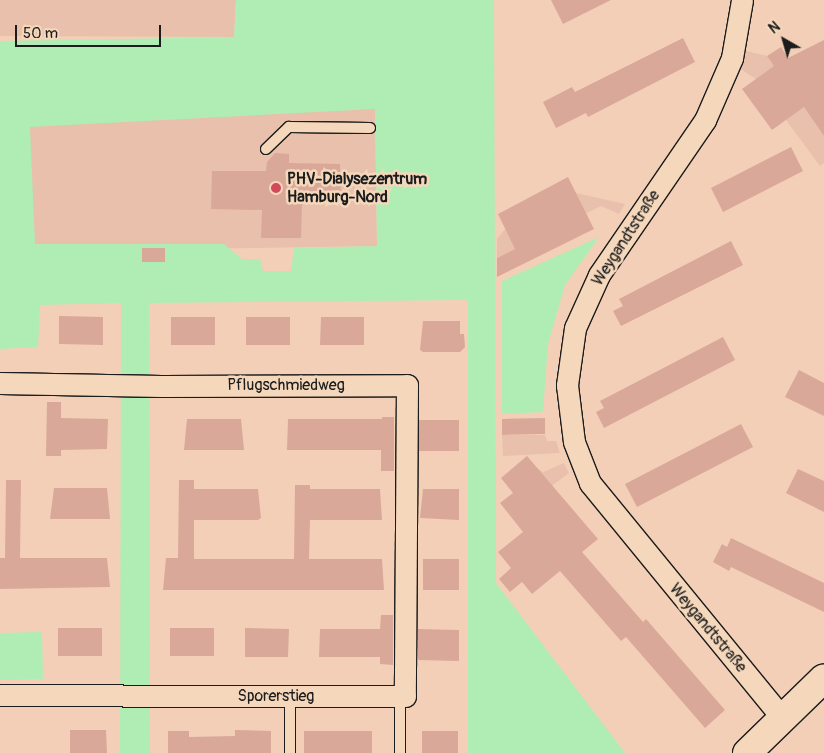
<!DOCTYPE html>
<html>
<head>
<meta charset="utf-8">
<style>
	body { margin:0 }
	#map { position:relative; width:824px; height:753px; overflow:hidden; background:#f4cfb7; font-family:Pangolin,sans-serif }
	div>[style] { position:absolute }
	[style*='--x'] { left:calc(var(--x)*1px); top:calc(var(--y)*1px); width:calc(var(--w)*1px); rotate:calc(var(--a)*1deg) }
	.built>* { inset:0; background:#e8c0ab }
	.green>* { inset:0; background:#afedb4 }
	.building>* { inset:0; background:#d9a899 }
	.roads { filter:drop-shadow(1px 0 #1c1c1c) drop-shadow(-1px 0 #1c1c1c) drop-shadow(0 1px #1c1c1c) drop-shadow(0 -1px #1c1c1c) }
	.lane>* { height:10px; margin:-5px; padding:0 5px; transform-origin:5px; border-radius:5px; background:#f5d8bc }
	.street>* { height:21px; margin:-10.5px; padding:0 10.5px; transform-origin:10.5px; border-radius:10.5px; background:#f5d8bc }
	.secondary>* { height:28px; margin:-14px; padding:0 14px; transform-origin:14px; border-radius:14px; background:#f5d8bc }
	.dots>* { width:14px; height:14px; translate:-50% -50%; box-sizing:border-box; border:2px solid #f5d8bc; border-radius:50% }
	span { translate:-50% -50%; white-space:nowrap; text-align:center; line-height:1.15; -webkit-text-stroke:5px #f5d8bc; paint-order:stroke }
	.poi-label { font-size:16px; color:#1c1c1c; font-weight:700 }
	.left { translate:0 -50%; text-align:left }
	.street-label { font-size:16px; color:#1c1c1c }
	.north { position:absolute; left:759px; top:15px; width:50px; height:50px; -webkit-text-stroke:4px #f5d8bc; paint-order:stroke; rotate:322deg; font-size:14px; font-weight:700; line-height:20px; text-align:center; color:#1c1c1c }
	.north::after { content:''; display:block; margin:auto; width:18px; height:22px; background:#1c1c1c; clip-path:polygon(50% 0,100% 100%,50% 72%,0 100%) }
	.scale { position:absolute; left:15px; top:25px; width:146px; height:22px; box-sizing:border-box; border:2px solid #1c1c1c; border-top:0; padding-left:6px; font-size:15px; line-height:18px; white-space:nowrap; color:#1c1c1c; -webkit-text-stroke:4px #f5d8bc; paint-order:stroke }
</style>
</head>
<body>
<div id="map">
	<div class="built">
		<div style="clip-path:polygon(0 0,236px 0,234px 37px,0 36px)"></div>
		<div style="clip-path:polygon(746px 51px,767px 56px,824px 135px,824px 163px,820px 166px,756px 79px,739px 68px)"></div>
		<div style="clip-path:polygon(375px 108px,377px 246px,56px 251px,0 291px,0 118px)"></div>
		<div style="clip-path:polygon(576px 193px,625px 204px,619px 214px,601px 206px,497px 258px,497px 239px,505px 229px)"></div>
		<div style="clip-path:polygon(502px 435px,545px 435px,547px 441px,556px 441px,560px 453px,503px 456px)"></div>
		<div style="clip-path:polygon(564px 463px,569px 473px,525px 506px,538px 469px,543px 472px)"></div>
	</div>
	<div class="green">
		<div style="clip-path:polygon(evenodd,236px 0,494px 0,496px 583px,625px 753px,468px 753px,468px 300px,149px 303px,150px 753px,120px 753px,121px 303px,40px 305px,38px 347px,0 349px,0 41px,234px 37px,236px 0,375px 109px,377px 246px,294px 248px,291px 271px,263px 271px,260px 259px,242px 259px,224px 244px,35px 244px,30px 127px,375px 109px)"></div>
		<div style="clip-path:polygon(599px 237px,565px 285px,548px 344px,543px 412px,502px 414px,502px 281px)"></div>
		<div style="clip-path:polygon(42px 632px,43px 679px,0 680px,0 633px)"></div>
	</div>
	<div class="building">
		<div style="clip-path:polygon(551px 0,611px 0,563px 24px)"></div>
		<div style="clip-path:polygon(683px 38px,695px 62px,588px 117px,586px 113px,556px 128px,543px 102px,572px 87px,575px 92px)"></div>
		<div style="clip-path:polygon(824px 40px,824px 136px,804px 107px,772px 130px,742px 89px,774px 66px,767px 56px,781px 47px,788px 58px)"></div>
		<div style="clip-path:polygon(791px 147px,803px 171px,723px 212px,711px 188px)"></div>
		<div style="clip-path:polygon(275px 153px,289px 154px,289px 163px,340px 164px,341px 202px,302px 202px,301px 238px,261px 238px,262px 210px,211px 209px,212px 171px,266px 171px,267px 162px)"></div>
		<div style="clip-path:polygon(568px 177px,594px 229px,497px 277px,497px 258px,515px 249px,498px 214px)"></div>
		<div style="clip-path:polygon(731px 241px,743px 265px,621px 326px,613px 311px,623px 306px,619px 299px)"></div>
		<div style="clip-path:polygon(142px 248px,165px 248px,165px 262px,142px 262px)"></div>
		<div style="clip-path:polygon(59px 316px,103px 317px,103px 345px,59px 344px)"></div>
		<div style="clip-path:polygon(171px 317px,215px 317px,215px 345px,171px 345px)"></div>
		<div style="clip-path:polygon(246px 317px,290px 317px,290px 345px,246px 345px)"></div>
		<div style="clip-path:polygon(321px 317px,364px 317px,364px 345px,320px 345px)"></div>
		<div style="clip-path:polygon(423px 321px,460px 321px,460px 334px,464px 334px,465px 347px,460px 352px,423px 352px,420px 350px)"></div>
		<div style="clip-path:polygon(723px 337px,735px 360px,604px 428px,596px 412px,604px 408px,600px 401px)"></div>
		<div style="clip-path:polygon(799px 370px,824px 383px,824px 416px,785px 397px)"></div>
		<div style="clip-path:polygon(47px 402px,61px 402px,61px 418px,108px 419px,107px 449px,61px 450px,61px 456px,46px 456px)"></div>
		<div style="clip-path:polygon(382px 417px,394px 417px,394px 471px,381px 471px,381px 450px,287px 450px,288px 419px,382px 419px)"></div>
		<div style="clip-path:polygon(545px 418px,545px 434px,502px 435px,502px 419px)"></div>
		<div style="clip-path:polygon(187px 419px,241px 419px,244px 450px,184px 450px)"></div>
		<div style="clip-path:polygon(419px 420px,459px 420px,459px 451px,419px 451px)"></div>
		<div style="clip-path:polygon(741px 424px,753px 447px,637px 507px,625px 484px)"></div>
		<div style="clip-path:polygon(527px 456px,598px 539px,582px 552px,643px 622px,646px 619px,725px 710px,705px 728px,626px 637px,621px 641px,560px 571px,532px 594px,522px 582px,510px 592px,499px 579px,511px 568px,498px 552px,523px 532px,500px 503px,513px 493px,501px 478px)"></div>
		<div style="clip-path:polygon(798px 469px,824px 481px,824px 512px,786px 493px)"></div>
		<div style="clip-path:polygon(6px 480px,21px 480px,20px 558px,107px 558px,110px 587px,0 589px,0 558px,5px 558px)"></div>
		<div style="clip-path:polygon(179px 480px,194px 480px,194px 489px,258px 489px,261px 518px,258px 520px,194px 520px,194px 559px,294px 559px,295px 485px,310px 485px,310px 489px,380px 489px,382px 520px,310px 520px,309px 559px,382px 559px,384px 590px,163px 590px,166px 558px,178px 558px)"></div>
		<div style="clip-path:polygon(54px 488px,107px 488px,110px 519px,50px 519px)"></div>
		<div style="clip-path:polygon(423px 489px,459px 489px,459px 520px,420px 518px)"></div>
		<div style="clip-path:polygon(731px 538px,824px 583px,824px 612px,731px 567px,729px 571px,713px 562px,722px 544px,727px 547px)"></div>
		<div style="clip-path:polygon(423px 559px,459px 559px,459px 590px,423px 590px)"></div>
		<div style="clip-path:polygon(381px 615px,393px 615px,393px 665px,380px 664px,380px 657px,319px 657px,320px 629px,380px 629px)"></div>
		<div style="clip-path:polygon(58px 628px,102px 628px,102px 656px,58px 656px)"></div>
		<div style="clip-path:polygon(170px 628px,214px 628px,214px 656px,170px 656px)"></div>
		<div style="clip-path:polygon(245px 628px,289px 629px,288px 657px,245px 657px)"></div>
		<div style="clip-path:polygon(418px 629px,459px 630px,459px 661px,418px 660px)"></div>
		<div style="clip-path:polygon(70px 730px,106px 730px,107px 753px,70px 753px)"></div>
		<div style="clip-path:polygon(235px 730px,271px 731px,271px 753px,168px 753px,168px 731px,189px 731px,189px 737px,235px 736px)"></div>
		<div style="clip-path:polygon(304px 731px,372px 731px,372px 753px,304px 753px)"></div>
		<div style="clip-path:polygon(422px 731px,458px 731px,458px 753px,422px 753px)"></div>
	</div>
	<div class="roads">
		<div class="lane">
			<div style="--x:266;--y:149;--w:32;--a:-44"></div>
			<div style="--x:289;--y:127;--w:81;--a:0.7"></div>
			<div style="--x:290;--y:696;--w:57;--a:90"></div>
			<div style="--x:400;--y:753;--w:57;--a:-90"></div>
		</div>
		<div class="street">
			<div style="--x:742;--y:0;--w:59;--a:99.8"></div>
			<div style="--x:732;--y:58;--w:68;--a:113.5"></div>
			<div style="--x:705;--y:120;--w:188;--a:124.4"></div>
			<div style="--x:599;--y:275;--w:58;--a:114.4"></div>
			<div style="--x:575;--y:328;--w:58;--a:98"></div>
			<div style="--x:567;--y:385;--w:57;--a:83"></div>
			<div style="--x:574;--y:442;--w:44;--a:68.7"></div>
			<div style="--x:590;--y:483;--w:305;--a:50.7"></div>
			<div style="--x:0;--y:383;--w:161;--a:1.1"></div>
			<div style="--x:161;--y:386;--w:246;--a:-0.2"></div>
			<div style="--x:407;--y:385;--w:311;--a:90.4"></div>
			<div style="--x:405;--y:696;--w:405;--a:-179.9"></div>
		</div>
		<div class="secondary">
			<div style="--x:747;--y:753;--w:107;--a:-44.2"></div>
		</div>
	</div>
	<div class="dots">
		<div style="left:276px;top:188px;background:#d1495b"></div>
	</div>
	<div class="poi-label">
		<span class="left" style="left:287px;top:188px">PHV-Dialysezentrum<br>Hamburg-Nord</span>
	</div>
	<div class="street-label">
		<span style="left:626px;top:238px;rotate:-57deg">Weygandtstraße</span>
		<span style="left:286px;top:385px">Pflugschmiedweg</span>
		<span style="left:708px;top:628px;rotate:50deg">Weygandtstraße</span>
		<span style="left:276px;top:696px">Sporerstieg</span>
	</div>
	<div class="north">N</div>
	<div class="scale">50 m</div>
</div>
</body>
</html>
